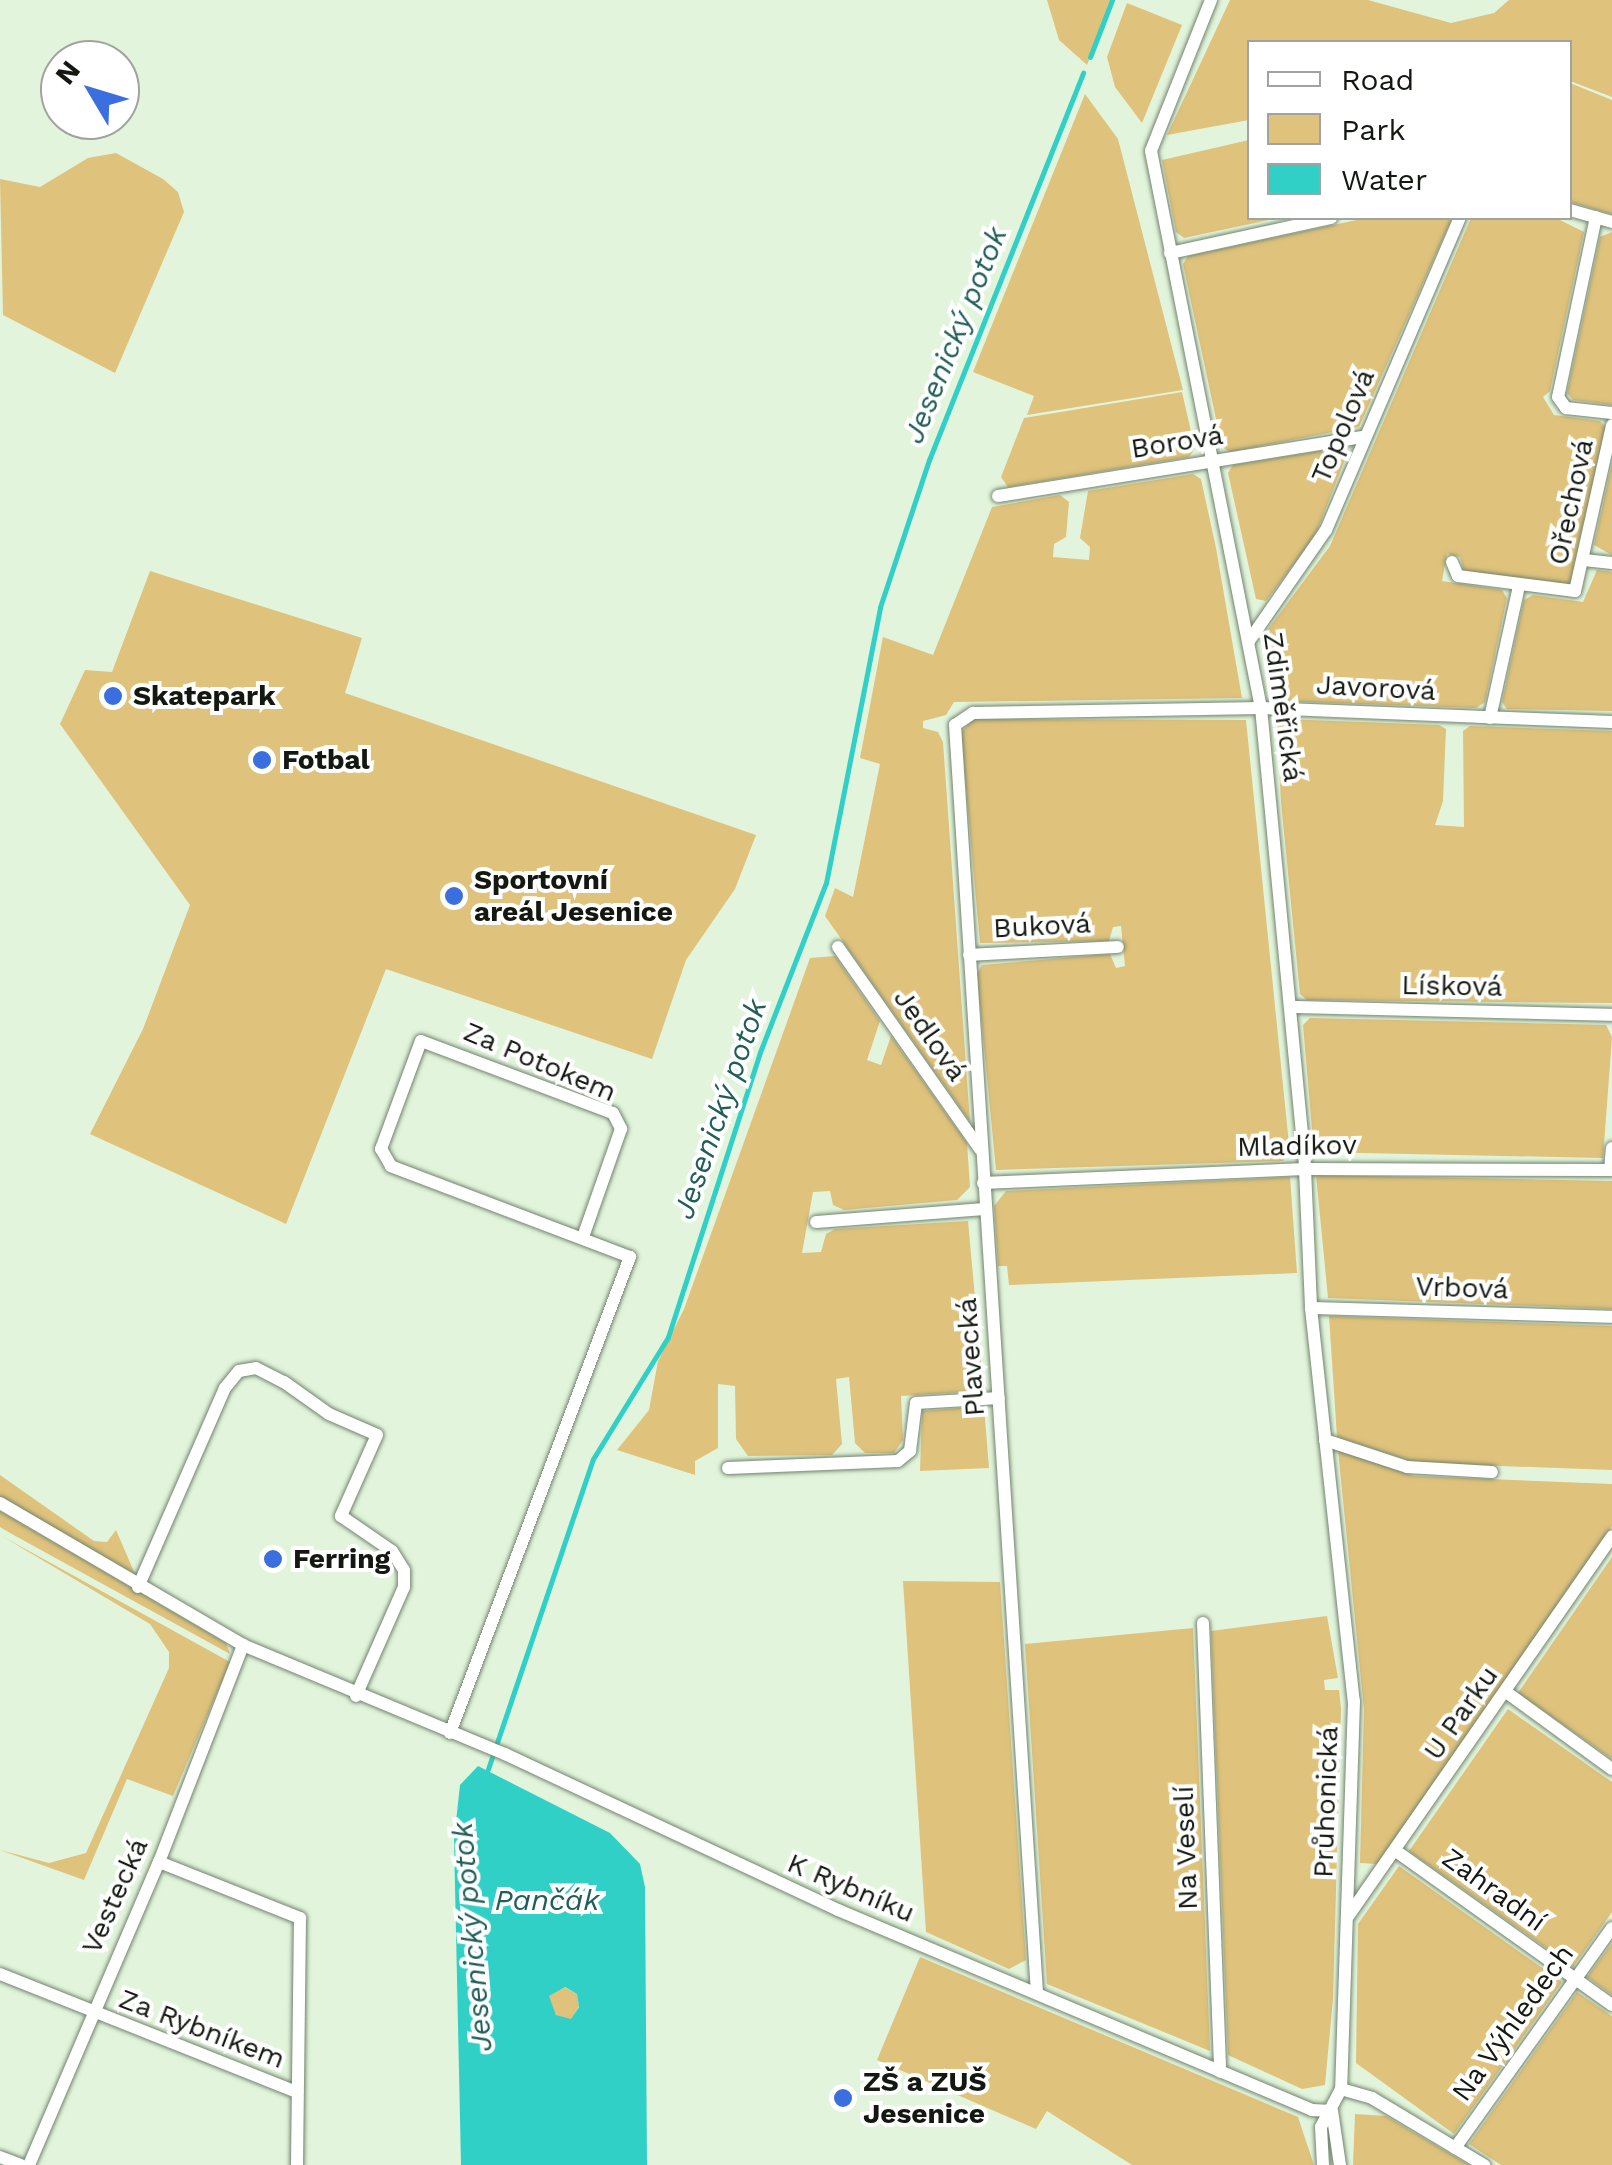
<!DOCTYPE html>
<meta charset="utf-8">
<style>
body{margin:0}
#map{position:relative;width:1612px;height:2165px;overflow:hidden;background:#e2f5dc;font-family:"Work Sans",sans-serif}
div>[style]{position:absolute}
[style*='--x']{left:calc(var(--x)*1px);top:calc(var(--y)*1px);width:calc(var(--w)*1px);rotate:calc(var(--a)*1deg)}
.green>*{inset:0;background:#dfc27c}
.water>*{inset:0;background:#31d0c6}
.stream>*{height:5px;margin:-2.5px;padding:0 2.5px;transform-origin:2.5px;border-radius:2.5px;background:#31d0c6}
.roads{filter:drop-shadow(0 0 2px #72836d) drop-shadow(0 0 2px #72836d)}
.street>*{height:12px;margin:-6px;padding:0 6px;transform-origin:6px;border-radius:6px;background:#fff}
.dots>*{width:28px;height:28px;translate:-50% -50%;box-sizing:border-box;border:5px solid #fff;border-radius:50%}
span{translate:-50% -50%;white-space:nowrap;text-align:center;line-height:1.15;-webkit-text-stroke:8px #fff;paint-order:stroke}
.street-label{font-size:28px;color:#131911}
.poi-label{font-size:28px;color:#131911;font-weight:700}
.left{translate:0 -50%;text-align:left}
.water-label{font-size:30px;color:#215e59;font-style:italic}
.legend{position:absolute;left:1247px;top:40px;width:325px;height:180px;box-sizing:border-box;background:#fff;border:2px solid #a1a3a0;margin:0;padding:12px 18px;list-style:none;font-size:30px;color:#131911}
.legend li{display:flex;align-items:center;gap:20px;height:50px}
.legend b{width:50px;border:2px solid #a1a3a0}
.north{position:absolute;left:40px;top:40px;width:100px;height:100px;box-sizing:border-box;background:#fff;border:2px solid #a1a3a0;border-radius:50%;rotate:308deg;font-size:28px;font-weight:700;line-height:40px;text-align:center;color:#131911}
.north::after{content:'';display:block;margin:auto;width:35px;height:45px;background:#3b6ede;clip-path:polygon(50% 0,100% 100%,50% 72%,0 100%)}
</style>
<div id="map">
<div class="green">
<i style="clip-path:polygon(1047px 0,1113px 0,1087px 65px,1059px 40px)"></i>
<i style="clip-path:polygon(1230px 0,1368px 0,1451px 23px,1494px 13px,1509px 0,1612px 0,1612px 97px,1570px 81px,1570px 42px,1250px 42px,1249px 120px,1167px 135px)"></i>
<i style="clip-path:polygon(1127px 3px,1182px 25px,1142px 123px,1115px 87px,1107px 57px)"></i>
<i style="clip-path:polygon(1570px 83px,1612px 100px,1612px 214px,1570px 202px)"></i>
<i style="clip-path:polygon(1085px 94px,1118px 139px,1183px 390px,1027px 415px,1034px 396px,973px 372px)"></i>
<i style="clip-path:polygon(1249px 140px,1250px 218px,1278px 218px,1184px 238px,1176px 232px,1162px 160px)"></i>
<i style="clip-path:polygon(116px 153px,163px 179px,178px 192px,184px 212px,115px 373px,3px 315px,0 179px,40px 187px,88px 158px)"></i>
<i style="clip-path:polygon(1366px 218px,1452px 218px,1359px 427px,1230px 452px,1222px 447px,1183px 264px,1188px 256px)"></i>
<i style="clip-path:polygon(1471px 218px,1556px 218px,1584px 232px,1550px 391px,1543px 397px,1554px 415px,1600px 421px,1606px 428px,1573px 581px,1565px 586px,1464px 571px,1460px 557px,1447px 554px,1442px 581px,1502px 590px,1507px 598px,1485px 702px,1476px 708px,1278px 701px,1263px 636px,1330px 546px)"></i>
<i style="clip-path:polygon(1612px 232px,1612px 405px,1573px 400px,1567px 393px,1600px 237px)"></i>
<i style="clip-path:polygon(1182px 392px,1195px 449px,1189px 457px,1008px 487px,1001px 477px,1024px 418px)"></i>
<i style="clip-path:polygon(1339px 448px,1346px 457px,1315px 536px,1266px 601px,1256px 599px,1228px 473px,1233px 465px)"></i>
<i style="clip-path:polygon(1612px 463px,1612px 555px,1594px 545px)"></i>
<i style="clip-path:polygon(1193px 474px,1201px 479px,1216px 548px,1242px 698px,954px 702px,946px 715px,923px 721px,923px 728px,938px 732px,943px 742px,970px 1122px,825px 916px,835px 888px,853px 897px,880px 764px,860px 758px,883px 637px,933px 655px,992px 507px,1060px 495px,1069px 502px,1066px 537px,1054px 544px,1053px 557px,1089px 560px,1090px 547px,1080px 538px,1088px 491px)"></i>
<i style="clip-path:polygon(1597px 570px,1612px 572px,1612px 711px,1507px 709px,1502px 702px,1524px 600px,1533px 595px,1583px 602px)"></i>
<i style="clip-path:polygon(150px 571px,362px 638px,345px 693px,756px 835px,735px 889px,686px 960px,652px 1059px,386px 969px,286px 1224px,90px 1134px,143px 1029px,190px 905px,60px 724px,85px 670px,112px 672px)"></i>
<i style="clip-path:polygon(973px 719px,1246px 720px,1290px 1154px,1283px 1161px,996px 1170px,977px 974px,982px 965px,1110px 954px,1116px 968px,1125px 966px,1121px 926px,1113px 927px,1109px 941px,980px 943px,961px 733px)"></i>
<i style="clip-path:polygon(1283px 719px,1439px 725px,1446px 729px,1443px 801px,1435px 825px,1464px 827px,1463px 731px,1470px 726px,1612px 731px,1612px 1003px,1307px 1000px,1300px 994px,1281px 802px,1277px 726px)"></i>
<i style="clip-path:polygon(835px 956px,880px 1021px,867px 1060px,881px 1065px,891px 1036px,967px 1143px,970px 1187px,957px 1200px,844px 1210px,833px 1205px,830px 1191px,813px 1192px,802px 1253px,821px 1252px,826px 1234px,835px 1229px,968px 1221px,983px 1385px,978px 1391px,901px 1396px,903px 1440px,894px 1453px,865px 1453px,855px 1443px,849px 1377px,836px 1379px,842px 1444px,832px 1455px,748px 1456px,736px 1439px,735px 1386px,718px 1384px,718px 1448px,695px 1461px,695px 1475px,617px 1450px,649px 1410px,658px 1361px,684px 1309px,810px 958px)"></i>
<i style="clip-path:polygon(1310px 1018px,1606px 1025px,1612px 1037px,1603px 1158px,1314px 1152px,1303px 1025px)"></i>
<i style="clip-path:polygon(1316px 1175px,1612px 1181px,1612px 1309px,1328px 1298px)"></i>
<i style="clip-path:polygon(1290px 1177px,1297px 1273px,1009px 1285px,1007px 1266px,998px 1266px,994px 1206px,1006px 1191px)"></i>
<i style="clip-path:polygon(1329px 1316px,1612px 1326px,1612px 1470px,1417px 1463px,1337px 1437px)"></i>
<i style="clip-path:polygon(984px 1406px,989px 1468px,920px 1471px,922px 1411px)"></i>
<i style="clip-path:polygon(1338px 1450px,1414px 1476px,1612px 1484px,1612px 1526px,1377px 1864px,1360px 1863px,1364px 1709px)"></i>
<i style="clip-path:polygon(0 1475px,94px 1541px,107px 1542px,116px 1530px,135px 1574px,0 1498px)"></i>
<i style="clip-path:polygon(0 1511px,226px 1643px,230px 1654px,10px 1533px,0 1527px)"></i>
<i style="clip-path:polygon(0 1535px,230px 1662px,173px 1796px,127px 1779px,84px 1880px,0 1850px,49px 1863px,86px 1853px,169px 1668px,169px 1652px,150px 1624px)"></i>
<i style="clip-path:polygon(1612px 1557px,1612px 1759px,1518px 1693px)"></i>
<i style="clip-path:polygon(903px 1581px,1000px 1582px,1026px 1960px,1009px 1969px,926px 1932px)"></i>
<i style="clip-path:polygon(1327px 1616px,1338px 1678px,1324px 1680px,1325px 1690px,1339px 1690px,1341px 1709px,1333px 1999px,1325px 2085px,1302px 2089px,1228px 2055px,1211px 1631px)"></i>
<i style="clip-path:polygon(1193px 1628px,1198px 1751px,1210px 2051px,1047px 1984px,1025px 1644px)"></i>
<i style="clip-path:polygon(1508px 1709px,1612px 1782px,1612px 1912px,1573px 1967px,1409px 1851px)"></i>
<i style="clip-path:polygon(1399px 1866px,1562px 1982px,1454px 2134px,1356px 2063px,1358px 1924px)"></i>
<i style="clip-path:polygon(1612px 1943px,1612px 1995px,1587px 1977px)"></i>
<i style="clip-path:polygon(920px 1957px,1298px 2117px,1314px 2165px,1132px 2165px,1047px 2111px,1036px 2129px,877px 2060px)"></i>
<i style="clip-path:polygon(564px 1987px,577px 1994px,579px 2006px,571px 2020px,556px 2015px,548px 1996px)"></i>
<i style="clip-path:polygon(1577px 1992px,1612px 2016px,1612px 2165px,1501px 2165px,1469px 2144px)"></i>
<i style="clip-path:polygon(1355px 2114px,1386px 2116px,1469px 2165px,1353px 2165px)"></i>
</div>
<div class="water">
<i style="clip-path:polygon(evenodd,478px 1766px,610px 1833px,640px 1864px,645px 1887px,647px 2165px,461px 2165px,454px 1840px,460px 1785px,478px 1766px,565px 1987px,577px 1994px,579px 2007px,571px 2019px,556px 2015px,549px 1996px,565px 1987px)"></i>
</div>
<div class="stream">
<i style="--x:1090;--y:57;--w:61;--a:-68.9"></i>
<i style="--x:488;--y:1769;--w:327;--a:-71.3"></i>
<i style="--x:593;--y:1459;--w:143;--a:-58.4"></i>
<i style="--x:668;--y:1337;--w:299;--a:-72.1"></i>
<i style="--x:760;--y:1052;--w:181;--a:-68.7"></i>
<i style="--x:826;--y:883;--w:281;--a:-78.9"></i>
<i style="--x:880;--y:607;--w:155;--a:-71.6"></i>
<i style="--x:929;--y:460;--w:417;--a:-68.3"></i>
</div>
<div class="roads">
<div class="street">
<i style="--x:1211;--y:0;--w:162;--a:111.7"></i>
<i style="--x:1151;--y:151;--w:568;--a:78.83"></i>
<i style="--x:1261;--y:708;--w:463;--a:84.5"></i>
<i style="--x:1305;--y:1169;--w:139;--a:87.5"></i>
<i style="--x:1311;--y:1308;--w:395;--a:83.8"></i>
<i style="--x:1354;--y:1701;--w:388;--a:91.9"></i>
<i style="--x:1341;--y:2089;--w:43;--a:117.8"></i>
<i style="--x:1321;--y:2127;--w:38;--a:87"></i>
<i style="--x:1570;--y:210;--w:44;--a:15.9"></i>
<i style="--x:1596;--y:217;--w:184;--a:101.9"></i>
<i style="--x:1558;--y:397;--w:14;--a:54"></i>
<i style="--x:1566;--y:408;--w:46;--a:6.2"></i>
<i style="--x:1170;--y:253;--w:165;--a:-12.3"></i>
<i style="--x:998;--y:496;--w:371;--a:-9.2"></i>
<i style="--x:1584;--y:560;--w:28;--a:6"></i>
<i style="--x:1452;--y:562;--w:15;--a:67"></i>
<i style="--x:1458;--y:576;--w:118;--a:7.3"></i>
<i style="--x:1575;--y:591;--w:170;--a:-77.4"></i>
<i style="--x:1249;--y:641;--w:135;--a:-55.3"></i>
<i style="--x:1326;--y:530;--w:340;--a:-66.8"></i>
<i style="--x:1490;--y:718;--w:135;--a:-77.6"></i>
<i style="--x:838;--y:947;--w:247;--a:54.9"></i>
<i style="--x:969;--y:955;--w:149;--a:-3.1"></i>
<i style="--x:1292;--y:1007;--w:320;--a:1.4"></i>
<i style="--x:1610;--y:1170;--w:22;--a:-85"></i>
<i style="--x:983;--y:1183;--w:322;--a:-2.5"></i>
<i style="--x:1305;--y:1169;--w:307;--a:0.2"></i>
<i style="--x:816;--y:1222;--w:169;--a:-4.4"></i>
<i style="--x:1311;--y:1308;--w:301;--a:1.7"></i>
<i style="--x:1325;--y:1440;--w:86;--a:18.2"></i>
<i style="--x:1407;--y:1467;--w:85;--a:3.4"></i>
<i style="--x:728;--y:1468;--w:170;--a:-2.4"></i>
<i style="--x:898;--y:1461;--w:16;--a:-40"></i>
<i style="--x:910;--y:1451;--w:48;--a:-82.9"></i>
<i style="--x:916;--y:1403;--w:83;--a:-3.4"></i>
<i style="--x:0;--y:1503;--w:281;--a:30.3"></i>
<i style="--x:243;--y:1645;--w:284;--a:22.6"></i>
<i style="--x:505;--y:1754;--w:368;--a:25.1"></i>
<i style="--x:838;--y:1910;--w:514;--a:22.88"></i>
<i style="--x:1312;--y:2110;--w:20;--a:3"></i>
<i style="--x:138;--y:1587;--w:217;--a:-66.4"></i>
<i style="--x:225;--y:1388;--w:22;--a:-51"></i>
<i style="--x:239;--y:1371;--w:17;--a:-10"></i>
<i style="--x:256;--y:1368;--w:31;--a:27"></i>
<i style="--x:284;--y:1382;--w:55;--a:35.4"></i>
<i style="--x:329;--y:1414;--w:52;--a:23.6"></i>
<i style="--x:377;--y:1435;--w:89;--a:114"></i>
<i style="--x:341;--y:1516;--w:62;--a:34.5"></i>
<i style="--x:392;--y:1551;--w:22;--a:58"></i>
<i style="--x:404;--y:1570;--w:17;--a:90"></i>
<i style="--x:404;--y:1587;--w:119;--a:113.8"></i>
<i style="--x:1203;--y:1623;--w:449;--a:87.8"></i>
<i style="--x:1506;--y:1692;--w:131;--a:36"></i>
<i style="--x:450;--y:1733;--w:509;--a:-69.29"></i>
<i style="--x:630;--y:1257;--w:256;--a:-159.2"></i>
<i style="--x:391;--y:1166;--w:20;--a:-120"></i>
<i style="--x:381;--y:1149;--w:115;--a:-69.7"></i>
<i style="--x:421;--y:1041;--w:205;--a:20.6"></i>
<i style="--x:613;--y:1113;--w:18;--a:63"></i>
<i style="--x:621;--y:1129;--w:114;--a:109.4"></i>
<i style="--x:1396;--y:1851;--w:265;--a:35.5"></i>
<i style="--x:159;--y:1862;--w:152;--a:21.7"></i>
<i style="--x:300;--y:1918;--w:247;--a:90.7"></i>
<i style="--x:1349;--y:1915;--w:461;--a:-55.2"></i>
<i style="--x:0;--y:1974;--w:320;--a:21.7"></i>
<i style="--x:1037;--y:1993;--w:1271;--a:-93.7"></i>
<i style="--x:955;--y:725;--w:22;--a:-34"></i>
<i style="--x:973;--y:713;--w:288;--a:-1"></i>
<i style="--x:1261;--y:708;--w:351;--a:2.3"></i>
<i style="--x:1341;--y:2089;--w:32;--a:16"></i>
<i style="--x:1372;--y:2098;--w:131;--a:30.9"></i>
<i style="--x:1332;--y:2111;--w:55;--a:81.6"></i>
<i style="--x:1455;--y:2148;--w:270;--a:-54.5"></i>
<i style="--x:0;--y:2157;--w:22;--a:21"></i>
<i style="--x:29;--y:2165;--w:330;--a:-66.8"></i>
<i style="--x:159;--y:1862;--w:233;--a:-68.8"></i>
</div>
</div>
<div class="dots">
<i style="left:113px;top:696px;background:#3b6ede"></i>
<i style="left:262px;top:760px;background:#3b6ede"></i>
<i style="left:454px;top:896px;background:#3b6ede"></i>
<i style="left:273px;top:1559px;background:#3b6ede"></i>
<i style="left:843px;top:2098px;background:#3b6ede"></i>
</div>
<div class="street-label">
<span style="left:1343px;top:426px;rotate:-67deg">Topolová</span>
<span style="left:1177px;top:442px;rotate:-9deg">Borová</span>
<span style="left:1571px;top:502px;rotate:-78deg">Ořechová</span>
<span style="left:1376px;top:688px;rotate:3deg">Javorová</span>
<span style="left:1283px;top:707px;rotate:82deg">Zdiměřická</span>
<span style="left:1042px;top:926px;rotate:-3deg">Buková</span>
<span style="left:1452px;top:986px;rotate:1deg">Lísková</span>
<span style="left:930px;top:1035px;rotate:55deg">Jedlová</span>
<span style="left:540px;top:1062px;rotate:23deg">Za Potokem</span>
<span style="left:1297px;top:1146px;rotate:-1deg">Mladíkov</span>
<span style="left:1462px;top:1288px;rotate:2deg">Vrbová</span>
<span style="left:971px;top:1357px;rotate:-94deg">Plavecká</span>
<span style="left:1461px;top:1713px;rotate:-55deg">U Parku</span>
<span style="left:1326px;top:1802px;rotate:-88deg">Průhonická</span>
<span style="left:1186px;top:1848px;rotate:-92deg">Na Veselí</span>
<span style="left:851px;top:1888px;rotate:23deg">K Rybníku</span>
<span style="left:1494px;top:1890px;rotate:36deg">Zahradní</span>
<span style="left:115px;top:1896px;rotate:-66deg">Vestecká</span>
<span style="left:1513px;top:2023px;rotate:-54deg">Na Výhledech</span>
<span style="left:202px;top:2029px;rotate:21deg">Za Rybníkem</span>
</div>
<div class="poi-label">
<span class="left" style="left:133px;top:696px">Skatepark</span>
<span class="left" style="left:282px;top:760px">Fotbal</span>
<span class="left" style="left:474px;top:896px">Sportovní<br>areál Jesenice</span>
<span class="left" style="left:293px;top:1559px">Ferring</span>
<span class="left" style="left:863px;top:2098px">ZŠ a ZUŠ<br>Jesenice</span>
</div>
<div class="water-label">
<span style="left:955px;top:335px;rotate:-68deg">Jesenický potok</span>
<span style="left:720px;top:1109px;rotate:-71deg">Jesenický potok</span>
<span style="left:547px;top:1900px">Pančák</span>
<span style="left:472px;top:1937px;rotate:-95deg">Jesenický potok</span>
</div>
<ul class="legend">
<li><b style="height:12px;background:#fff"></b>Road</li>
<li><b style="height:28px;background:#dfc27c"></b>Park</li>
<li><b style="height:28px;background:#31d0c6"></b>Water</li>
</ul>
<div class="north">N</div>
</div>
